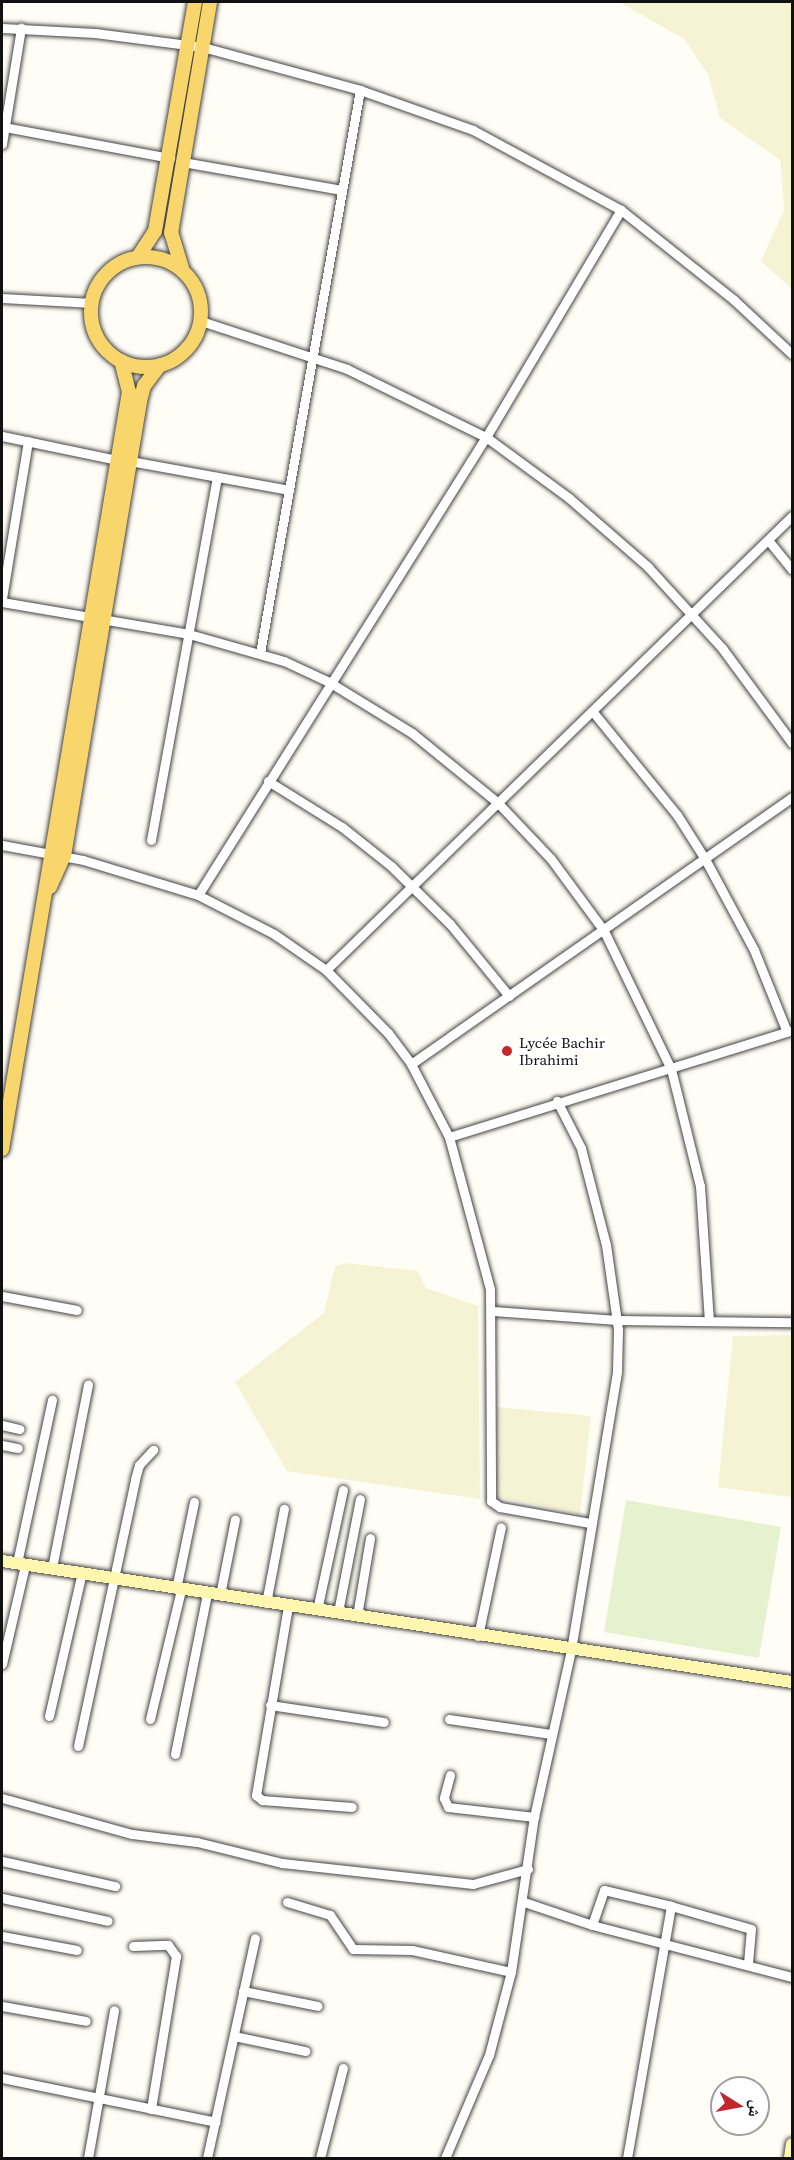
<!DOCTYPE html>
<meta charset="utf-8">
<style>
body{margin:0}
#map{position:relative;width:794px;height:2160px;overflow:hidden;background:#fffdf5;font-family:"Source Serif 4","Noto Naskh Arabic",serif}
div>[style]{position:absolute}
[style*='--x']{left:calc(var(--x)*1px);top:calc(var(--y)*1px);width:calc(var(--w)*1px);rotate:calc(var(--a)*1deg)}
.farmland>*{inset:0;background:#f6f3d4}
.pitch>*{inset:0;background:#e6f2cf}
.roads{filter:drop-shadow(0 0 2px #444) drop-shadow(0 0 2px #444)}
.street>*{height:9px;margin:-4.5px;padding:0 4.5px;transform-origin:4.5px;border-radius:4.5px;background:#fff}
.secondary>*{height:12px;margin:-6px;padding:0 6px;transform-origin:6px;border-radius:6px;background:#fff6b0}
.primary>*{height:14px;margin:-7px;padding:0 7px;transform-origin:7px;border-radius:7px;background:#f9d66b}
.primary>.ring{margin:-7px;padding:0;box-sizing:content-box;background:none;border:14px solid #f9d66b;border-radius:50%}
.dots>*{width:16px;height:16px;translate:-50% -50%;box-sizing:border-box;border:3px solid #fff;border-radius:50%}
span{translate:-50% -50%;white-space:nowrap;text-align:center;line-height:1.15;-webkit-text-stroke:6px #fff;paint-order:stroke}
.poi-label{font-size:15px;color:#111}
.left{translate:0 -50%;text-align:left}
.frame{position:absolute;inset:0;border:3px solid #111;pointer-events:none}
.north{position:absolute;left:710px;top:2076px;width:60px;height:60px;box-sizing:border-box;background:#fff;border:2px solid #a0a0a0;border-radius:50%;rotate:101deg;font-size:16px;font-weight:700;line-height:24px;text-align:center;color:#111}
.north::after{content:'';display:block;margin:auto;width:21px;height:27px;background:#c4262e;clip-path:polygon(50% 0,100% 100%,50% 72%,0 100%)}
</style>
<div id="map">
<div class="farmland">
<i style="clip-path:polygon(619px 2px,792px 2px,792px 289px,761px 261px,784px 210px,780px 160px,720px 118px,708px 74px,684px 39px)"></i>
<i style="clip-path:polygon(346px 1263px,418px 1271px,426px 1288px,478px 1306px,480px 1499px,287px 1471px,235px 1382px,324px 1313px,335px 1266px)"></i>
<i style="clip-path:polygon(792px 1335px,792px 1497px,718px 1487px,733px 1336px)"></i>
<i style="clip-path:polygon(497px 1407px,591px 1416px,580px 1514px,497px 1497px)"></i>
</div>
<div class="pitch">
<i style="clip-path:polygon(626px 1500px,781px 1527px,759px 1658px,604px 1632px)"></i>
</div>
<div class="roads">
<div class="street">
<i style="--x:2;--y:28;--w:93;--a:3.1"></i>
<i style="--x:95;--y:33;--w:109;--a:7.4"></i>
<i style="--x:203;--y:47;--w:163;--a:15.3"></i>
<i style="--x:360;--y:90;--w:120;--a:19.5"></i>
<i style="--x:473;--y:130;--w:168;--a:28.4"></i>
<i style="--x:621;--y:210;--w:144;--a:38.5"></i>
<i style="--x:734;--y:300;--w:79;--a:43"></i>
<i style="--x:4;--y:127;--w:169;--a:10.6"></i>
<i style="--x:2;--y:144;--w:118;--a:-80.7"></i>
<i style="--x:183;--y:162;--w:161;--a:10"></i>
<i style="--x:2;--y:298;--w:90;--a:3.2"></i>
<i style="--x:201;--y:321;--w:154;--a:18.2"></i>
<i style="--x:347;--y:369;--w:155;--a:26.1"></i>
<i style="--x:486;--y:437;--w:103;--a:36.3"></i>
<i style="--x:569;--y:498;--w:105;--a:41.1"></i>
<i style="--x:648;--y:567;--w:110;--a:47.6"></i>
<i style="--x:722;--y:648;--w:118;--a:53.6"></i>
<i style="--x:2;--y:436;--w:117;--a:11.8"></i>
<i style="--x:130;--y:461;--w:162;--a:10.3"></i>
<i style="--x:768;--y:540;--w:38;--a:51"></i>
<i style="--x:2;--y:598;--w:159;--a:-80.6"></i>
<i style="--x:2;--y:602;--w:190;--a:9.7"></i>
<i style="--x:189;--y:634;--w:99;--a:15.9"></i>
<i style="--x:284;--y:661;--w:50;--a:25"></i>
<i style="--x:329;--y:682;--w:97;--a:31.6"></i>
<i style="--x:412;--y:733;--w:111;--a:39.1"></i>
<i style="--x:498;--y:803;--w:77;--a:46.6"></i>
<i style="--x:551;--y:859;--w:89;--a:53.6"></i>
<i style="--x:604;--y:931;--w:153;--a:64.1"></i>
<i style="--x:671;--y:1069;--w:121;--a:76.1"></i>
<i style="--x:700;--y:1186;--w:135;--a:86.2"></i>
<i style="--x:260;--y:653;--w:572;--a:-79.93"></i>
<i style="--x:593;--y:712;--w:133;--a:50.8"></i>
<i style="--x:677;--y:815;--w:52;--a:57.5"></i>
<i style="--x:705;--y:859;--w:103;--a:61.7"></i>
<i style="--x:754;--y:950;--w:88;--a:68.1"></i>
<i style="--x:268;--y:781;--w:87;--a:31.9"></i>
<i style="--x:342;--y:827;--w:63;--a:38.5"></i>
<i style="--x:391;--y:866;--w:83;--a:44.5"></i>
<i style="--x:450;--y:924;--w:93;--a:50.7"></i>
<i style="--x:151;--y:840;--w:369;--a:-79.7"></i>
<i style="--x:2;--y:845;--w:82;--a:10.5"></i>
<i style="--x:83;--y:860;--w:120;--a:16.9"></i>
<i style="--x:198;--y:895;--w:85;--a:27.2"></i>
<i style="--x:274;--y:934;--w:63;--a:34.7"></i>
<i style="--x:326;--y:970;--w:88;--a:45.5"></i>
<i style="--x:388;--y:1033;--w:39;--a:53"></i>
<i style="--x:411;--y:1064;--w:82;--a:62.5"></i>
<i style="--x:449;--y:1137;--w:157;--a:74.9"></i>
<i style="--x:490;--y:1289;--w:212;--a:89.7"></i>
<i style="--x:491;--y:1501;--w:11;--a:34"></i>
<i style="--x:500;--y:1507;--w:91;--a:10.1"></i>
<i style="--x:198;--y:895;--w:541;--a:-57.84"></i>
<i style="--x:486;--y:437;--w:264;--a:-59.3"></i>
<i style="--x:326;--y:970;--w:651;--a:-44.25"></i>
<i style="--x:411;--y:1064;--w:465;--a:-35"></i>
<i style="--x:449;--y:1137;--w:357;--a:-17.3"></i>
<i style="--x:2;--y:1296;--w:76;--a:10.6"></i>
<i style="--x:493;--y:1311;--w:124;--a:4.2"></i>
<i style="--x:617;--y:1320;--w:175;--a:0.7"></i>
<i style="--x:2;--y:1425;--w:18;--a:13"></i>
<i style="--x:2;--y:1445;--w:16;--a:11"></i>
<i style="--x:17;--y:1563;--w:167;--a:-77.9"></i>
<i style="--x:52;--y:1568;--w:187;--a:-78.9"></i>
<i style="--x:176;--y:1589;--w:89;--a:-78.3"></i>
<i style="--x:220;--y:1595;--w:77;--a:-78.8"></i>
<i style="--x:266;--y:1603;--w:96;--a:-79.2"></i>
<i style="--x:288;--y:1606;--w:192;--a:99.6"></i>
<i style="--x:256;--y:1795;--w:8;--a:40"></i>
<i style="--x:262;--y:1800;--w:90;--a:4.4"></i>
<i style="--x:317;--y:1610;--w:123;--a:-77.8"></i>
<i style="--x:338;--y:1612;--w:115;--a:-79"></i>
<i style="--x:357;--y:1616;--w:79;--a:-80.5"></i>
<i style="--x:478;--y:1636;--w:111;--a:-78.1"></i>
<i style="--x:2;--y:1664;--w:102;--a:-76.9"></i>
<i style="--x:270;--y:1705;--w:115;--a:8.5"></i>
<i style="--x:49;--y:1716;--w:148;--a:-77.1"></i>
<i style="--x:150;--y:1719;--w:133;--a:-76.5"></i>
<i style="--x:449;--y:1719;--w:103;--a:8.4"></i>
<i style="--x:78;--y:1746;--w:273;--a:-77.9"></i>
<i style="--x:135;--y:1479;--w:15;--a:-74"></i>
<i style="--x:139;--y:1465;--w:21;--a:-47"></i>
<i style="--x:175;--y:1754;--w:163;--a:-78.7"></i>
<i style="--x:450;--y:1775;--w:24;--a:105"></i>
<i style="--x:444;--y:1798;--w:10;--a:66"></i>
<i style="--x:448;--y:1807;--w:87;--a:6.6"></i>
<i style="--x:2;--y:1798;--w:135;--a:15.5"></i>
<i style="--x:132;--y:1834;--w:65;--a:7"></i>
<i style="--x:197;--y:1842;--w:88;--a:13.9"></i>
<i style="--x:282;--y:1863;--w:192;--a:6.3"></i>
<i style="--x:473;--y:1884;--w:57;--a:-15.3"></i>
<i style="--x:2;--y:1861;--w:116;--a:12.5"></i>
<i style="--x:2;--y:1898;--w:108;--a:12.2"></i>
<i style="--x:287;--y:1902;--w:45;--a:16.8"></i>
<i style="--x:330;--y:1915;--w:41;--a:55.9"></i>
<i style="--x:353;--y:1949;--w:59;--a:1"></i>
<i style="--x:412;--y:1950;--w:101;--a:12.5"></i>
<i style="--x:524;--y:1902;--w:72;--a:18.7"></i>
<i style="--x:592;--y:1925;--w:207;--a:14.6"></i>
<i style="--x:592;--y:1925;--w:37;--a:-71"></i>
<i style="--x:604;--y:1890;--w:69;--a:13.4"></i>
<i style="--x:671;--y:1906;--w:83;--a:16"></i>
<i style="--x:751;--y:1929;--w:35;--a:95"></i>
<i style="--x:2;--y:1936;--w:76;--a:10.6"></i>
<i style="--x:133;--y:1946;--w:35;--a:-2"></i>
<i style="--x:168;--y:1945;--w:14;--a:54"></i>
<i style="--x:176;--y:1956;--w:155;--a:99.3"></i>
<i style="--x:243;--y:1991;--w:76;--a:11.3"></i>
<i style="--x:2;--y:2006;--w:85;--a:10.1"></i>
<i style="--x:234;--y:2036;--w:73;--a:11.9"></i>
<i style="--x:2;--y:2078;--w:218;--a:11.6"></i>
<i style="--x:88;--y:2158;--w:150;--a:-80"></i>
<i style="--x:207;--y:2158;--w:225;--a:-77.7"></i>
<i style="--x:320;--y:2158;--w:93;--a:-75.7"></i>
<i style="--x:445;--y:2158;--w:112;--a:-66.9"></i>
<i style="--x:489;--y:2055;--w:86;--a:-75.2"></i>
<i style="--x:511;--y:1972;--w:157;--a:-81.6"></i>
<i style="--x:534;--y:1817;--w:171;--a:-77.5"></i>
<i style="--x:571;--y:1650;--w:283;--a:-80.6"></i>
<i style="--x:617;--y:1371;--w:42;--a:-88.6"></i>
<i style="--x:618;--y:1329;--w:85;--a:-98.1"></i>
<i style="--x:606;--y:1245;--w:100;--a:-104.5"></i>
<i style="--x:581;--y:1148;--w:53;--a:-117.1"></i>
<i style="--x:627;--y:2158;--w:256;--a:-80.1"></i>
</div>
<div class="secondary">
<i style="--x:2;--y:1561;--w:799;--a:8.71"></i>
<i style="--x:790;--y:2158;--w:14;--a:-82"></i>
</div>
<div class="primary">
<i class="ring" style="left:91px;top:257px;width:96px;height:96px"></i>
<i style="--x:138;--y:257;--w:31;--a:-57"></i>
<i style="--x:155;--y:231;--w:232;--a:-80.1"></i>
<i style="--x:182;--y:268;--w:37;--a:-107"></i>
<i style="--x:171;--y:233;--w:234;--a:-80.4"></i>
<i style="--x:50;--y:887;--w:34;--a:-66"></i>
<i style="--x:64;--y:856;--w:461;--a:-80.5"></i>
<i style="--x:140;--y:401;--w:16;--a:-75"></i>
<i style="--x:144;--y:386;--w:26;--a:-53"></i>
<i style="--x:2;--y:1149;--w:768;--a:-80.48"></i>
<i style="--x:129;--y:392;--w:32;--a:-104"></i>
</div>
</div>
<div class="dots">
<i style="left:507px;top:1051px;background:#c4262e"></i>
</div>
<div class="poi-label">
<span class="left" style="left:519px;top:1051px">Lycée Bachir<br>Ibrahimi</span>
</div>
<div class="frame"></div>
<div class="north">ش</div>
</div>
